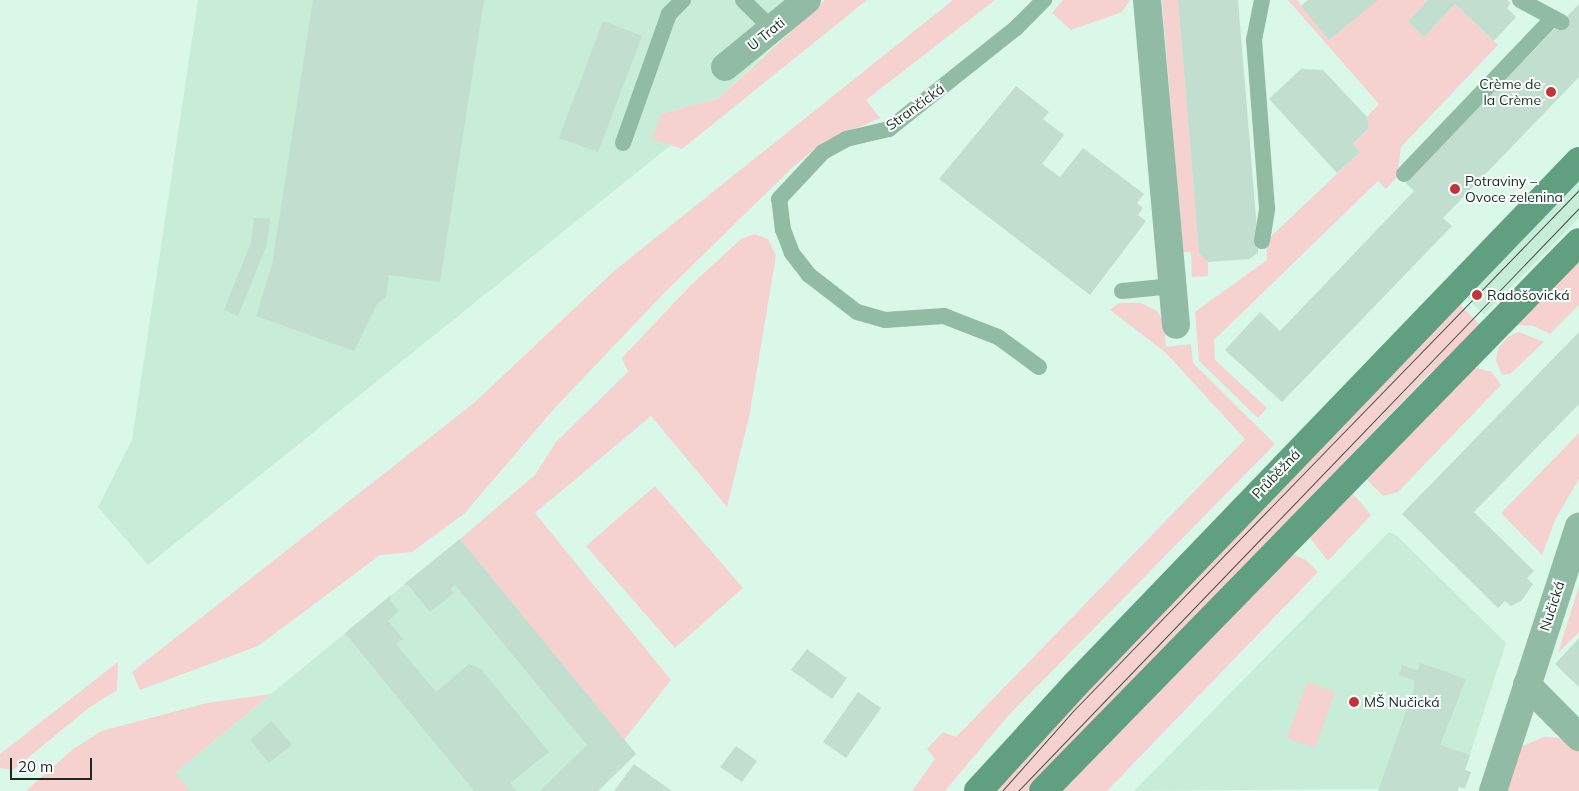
<!DOCTYPE html>
<meta charset="utf-8">
<style>
body{margin:0}
#map{position:relative;width:1579px;height:791px;overflow:hidden;background:#daf8e8;font-family:Mulish,sans-serif}
div>[style]{position:absolute}
[style*='--x']{left:calc(var(--x)*1px);top:calc(var(--y)*1px);width:calc(var(--w)*1px);rotate:calc(var(--a)*1deg)}
.built>*{inset:0;background:#c7ecd8}
.green>*{inset:0;background:#f5d2d0}
.building>*{inset:0;background:#c1decf}
.lane>*{height:16px;margin:-8px;padding:0 8px;transform-origin:8px;border-radius:8px;background:#91bba5}
.street>*{height:28px;margin:-14px;padding:0 14px;transform-origin:14px;border-radius:14px;background:#91bba5}
.secondary>*{height:28px;margin:-14px;padding:0 14px;transform-origin:14px;border-radius:14px;background:#60a081}
.tram>*{height:1px;margin:-0.5px;padding:0 0.5px;transform-origin:0.5px;border-radius:0.5px;background:#404f48}
.dots>*{width:14px;height:14px;translate:-50% -50%;box-sizing:border-box;border:2px solid #f9fffb;border-radius:50%}
span{translate:-50% -50%;white-space:nowrap;text-align:center;line-height:1.15;-webkit-text-stroke:4px #f9fffb;paint-order:stroke}
.street-label{font-size:14px;color:#1e2924}
.poi-label{font-size:14px;color:#1e2924}
.right{translate:-100% -50%;text-align:right}
.left{translate:0 -50%;text-align:left}
.scale{position:absolute;left:10px;top:758px;width:82px;height:22px;box-sizing:border-box;border:2px solid #1e2924;border-top:0;padding-left:6px;font-size:15px;line-height:18px;white-space:nowrap;color:#1e2924;-webkit-text-stroke:4px #f9fffb;paint-order:stroke}
</style>
<div id="map">
<div class="built">
<i style="clip-path:polygon(198px 0,807px 0,796px 24px,719px 98px,661px 114px,653px 139px,671px 145px,148px 565px,98px 507px,132px 440px)"></i>
<i style="clip-path:polygon(1579px 181px,1579px 218px,1484px 315px,1466px 297px)"></i>
<i style="clip-path:polygon(1389px 532px,1397px 536px,1506px 643px,1465px 770px,1471px 772px,1465px 788px,1134px 791px)"></i>
<i style="clip-path:polygon(460px 539px,636px 754px,598px 791px,153px 791px)"></i>
</div>
<div class="green">
<i style="clip-path:polygon(825px 0,867px 0,682px 149px,652px 139px,661px 114px,719px 98px)"></i>
<i style="clip-path:polygon(953px 0,995px 0,866px 100px,880px 118px,822px 143px,793px 167px,665px 292px,552px 411px,465px 513px,412px 552px,380px 555px,258px 646px,140px 690px,132px 672px,475px 402px,614px 271px)"></i>
<i style="clip-path:polygon(1063px 0,1130px 0,1122px 12px,1071px 30px,1052px 13px)"></i>
<i style="clip-path:polygon(1162px 0,1178px 0,1199px 251px,1208px 262px,1208px 276px,1192px 277px,1191px 252px,1183px 252px)"></i>
<i style="clip-path:polygon(1288px 0,1297px 0,1329px 40px,1377px 0,1428px 0,1408px 21px,1424px 37px,1455px 4px,1498px 45px,1401px 147px,1397px 177px,1386px 189px,1378px 181px,1214px 340px,1215px 360px,1267px 408px,1258px 418px,1199px 361px,1195px 312px,1267px 260px,1266px 241px,1360px 152px,1353px 144px,1369px 128px,1367px 117px,1379px 104px)"></i>
<i style="clip-path:polygon(755px 234px,768px 239px,776px 255px,749px 417px,727px 507px,651px 416px,535px 513px,671px 680px,624px 740px,460px 539px,535px 475px,556px 442px,628px 372px,622px 358px,691px 285px,741px 239px)"></i>
<i style="clip-path:polygon(1579px 254px,1579px 305px,1550px 334px,1534px 326px,1515px 325px)"></i>
<i style="clip-path:polygon(1454px 298px,1483px 328px,1428px 375px,1027px 791px,992px 791px)"></i>
<i style="clip-path:polygon(1119px 303px,1141px 303px,1157px 311px,1164px 322px,1166px 347px,1191px 344px,1193px 363px,1275px 444px,1007px 717px,945px 791px,912px 791px,935px 759px,927px 749px,943px 732px,956px 737px,1245px 439px,1166px 353px,1110px 310px)"></i>
<i style="clip-path:polygon(1519px 332px,1544px 342px,1510px 374px,1502px 375px,1496px 360px,1498px 348px,1509px 336px)"></i>
<i style="clip-path:polygon(1469px 366px,1492px 372px,1501px 385px,1398px 492px,1383px 496px,1363px 476px)"></i>
<i style="clip-path:polygon(1579px 433px,1579px 479px,1556px 518px,1542px 555px,1501px 513px)"></i>
<i style="clip-path:polygon(655px 486px,743px 588px,675px 648px,586px 546px)"></i>
<i style="clip-path:polygon(1350px 490px,1371px 515px,1328px 561px,1307px 534px)"></i>
<i style="clip-path:polygon(1288px 552px,1306px 560px,1318px 572px,1107px 791px,1059px 791px)"></i>
<i style="clip-path:polygon(1579px 586px,1579px 632px,1558px 653px)"></i>
<i style="clip-path:polygon(118px 662px,117px 690px,90px 707px,13px 770px,0 768px,0 754px)"></i>
<i style="clip-path:polygon(1307px 682px,1335px 692px,1315px 748px,1287px 738px)"></i>
<i style="clip-path:polygon(271px 694px,175px 773px,190px 791px,26px 791px,72px 750px,101px 731px,207px 703px)"></i>
<i style="clip-path:polygon(1544px 737px,1563px 738px,1579px 748px,1579px 791px,1503px 791px,1513px 759px,1523px 746px)"></i>
</div>
<div class="building">
<i style="clip-path:polygon(313px 0,484px 0,440px 282px,389px 275px,386px 297px,377px 304px,354px 351px,256px 316px,272px 265px)"></i>
<i style="clip-path:polygon(1178px 0,1238px 0,1258px 242px,1258px 253px,1249px 259px,1208px 262px,1199px 253px)"></i>
<i style="clip-path:polygon(1308px 0,1378px 0,1329px 40px,1301px 6px)"></i>
<i style="clip-path:polygon(1428px 0,1507px 0,1511px 3px,1507px 8px,1516px 17px,1494px 41px,1455px 4px,1424px 37px,1408px 21px)"></i>
<i style="clip-path:polygon(1579px 4px,1579px 77px,1443px 218px,1452px 226px,1282px 402px,1225px 350px,1260px 312px,1280px 331px,1414px 191px,1405px 182px)"></i>
<i style="clip-path:polygon(603px 21px,642px 36px,598px 152px,559px 138px)"></i>
<i style="clip-path:polygon(1301px 69px,1323px 70px,1367px 117px,1369px 128px,1353px 144px,1360px 152px,1337px 173px,1269px 99px)"></i>
<i style="clip-path:polygon(1016px 86px,1049px 112px,1043px 119px,1064px 135px,1042px 164px,1060px 177px,1083px 148px,1144px 194px,1137px 203px,1143px 208px,1138px 215px,1146px 221px,1090px 295px,939px 179px)"></i>
<i style="clip-path:polygon(254px 218px,270px 219px,266px 247px,238px 316px,224px 310px,251px 243px)"></i>
<i style="clip-path:polygon(1579px 332px,1579px 404px,1474px 512px,1534px 571px,1527px 578px,1533px 584px,1521px 601px,1511px 606px,1505px 601px,1498px 608px,1402px 514px)"></i>
<i style="clip-path:polygon(460px 539px,636px 754px,598px 791px,540px 791px,587px 745px,455px 585px,450px 589px,454px 593px,430px 612px,408px 585px,403px 585px)"></i>
<i style="clip-path:polygon(391px 595px,390px 600px,399px 611px,388px 621px,403px 639px,396px 644px,436px 692px,469px 664px,481px 669px,549px 752px,510px 783px,517px 791px,474px 791px,345px 633px)"></i>
<i style="clip-path:polygon(1579px 638px,1579px 687px,1555px 664px)"></i>
<i style="clip-path:polygon(807px 649px,847px 678px,832px 699px,791px 670px)"></i>
<i style="clip-path:polygon(1420px 663px,1466px 679px,1440px 745px,1470px 755px,1465px 770px,1471px 772px,1465px 788px,1459px 786px,1458px 791px,1378px 791px,1414px 689px,1414px 680px,1399px 675px,1402px 665px,1418px 671px)"></i>
<i style="clip-path:polygon(858px 692px,881px 708px,846px 758px,823px 742px)"></i>
<i style="clip-path:polygon(272px 721px,292px 745px,269px 763px,250px 740px)"></i>
<i style="clip-path:polygon(736px 746px,757px 761px,742px 782px,720px 767px)"></i>
<i style="clip-path:polygon(634px 764px,672px 791px,614px 791px)"></i>
</div>
<div class="lane">
<i style="--x:743;--y:0;--w:41;--a:45"></i>
<i style="--x:1520;--y:0;--w:47;--a:28.2"></i>
<i style="--x:623;--y:143;--w:137;--a:-70.4"></i>
<i style="--x:669;--y:14;--w:20;--a:-45"></i>
<i style="--x:1404;--y:174;--w:216;--a:-46.3"></i>
<i style="--x:1262;--y:241;--w:33;--a:-81"></i>
<i style="--x:1267;--y:208;--w:169;--a:-94.4"></i>
<i style="--x:1254;--y:40;--w:41;--a:-78.7"></i>
<i style="--x:1122;--y:291;--w:51;--a:-5.6"></i>
<i style="--x:1039;--y:367;--w:51;--a:-143.8"></i>
<i style="--x:998;--y:337;--w:58;--a:-158.7"></i>
<i style="--x:944;--y:316;--w:59;--a:176.1"></i>
<i style="--x:885;--y:320;--w:29;--a:-164"></i>
<i style="--x:857;--y:312;--w:61;--a:-142.4"></i>
<i style="--x:809;--y:275;--w:28;--a:-128"></i>
<i style="--x:792;--y:253;--w:25;--a:-111"></i>
<i style="--x:783;--y:230;--w:31;--a:-97"></i>
<i style="--x:779;--y:199;--w:64;--a:-46.9"></i>
<i style="--x:823;--y:152;--w:26;--a:-29"></i>
<i style="--x:846;--y:139;--w:44;--a:-13.1"></i>
<i style="--x:889;--y:129;--w:162;--a:-38.5"></i>
<i style="--x:1016;--y:28;--w:40;--a:-45"></i>
</div>
<div class="street">
<i style="--x:1147;--y:0;--w:326;--a:84.9"></i>
<i style="--x:725;--y:67;--w:106;--a:-39.3"></i>
<i style="--x:1527;--y:685;--w:74;--a:45"></i>
<i style="--x:1493;--y:791;--w:278;--a:-72"></i>
</div>
<div class="secondary">
<i style="--x:978;--y:791;--w:144;--a:-47.5"></i>
<i style="--x:1075;--y:685;--w:727;--a:-46.11"></i>
<i style="--x:1043;--y:791;--w:767;--a:-45.69"></i>
</div>
<div class="tram">
<i style="--x:1002;--y:791;--w:107;--a:-48.4"></i>
<i style="--x:1073;--y:711;--w:726;--a:-45.84"></i>
<i style="--x:1018;--y:791;--w:809;--a:-46.1"></i>
</div>
<div class="dots">
<i style="left:1551px;top:92px;background:#c3333c"></i>
<i style="left:1455px;top:189px;background:#c3333c"></i>
<i style="left:1477px;top:295px;background:#c3333c"></i>
<i style="left:1354px;top:702px;background:#c3333c"></i>
</div>
<div class="street-label">
<span style="left:766px;top:34px;rotate:-39deg">U Trati</span>
<span style="left:915px;top:107px;rotate:-36deg">Strančická</span>
<span style="left:1276px;top:474px;rotate:-46deg">Průběžná</span>
<span style="left:1552px;top:606px;rotate:-72deg">Nučická</span>
</div>
<div class="poi-label">
<span class="right" style="left:1541px;top:92px">Crème de<br>la Crème</span>
<span class="left" style="left:1465px;top:189px">Potraviny –<br>Ovoce zelenina</span>
<span class="left" style="left:1487px;top:295px">Radošovická</span>
<span class="left" style="left:1364px;top:702px">MŠ Nučická</span>
</div>
<div class="scale">20 m</div>
</div>
